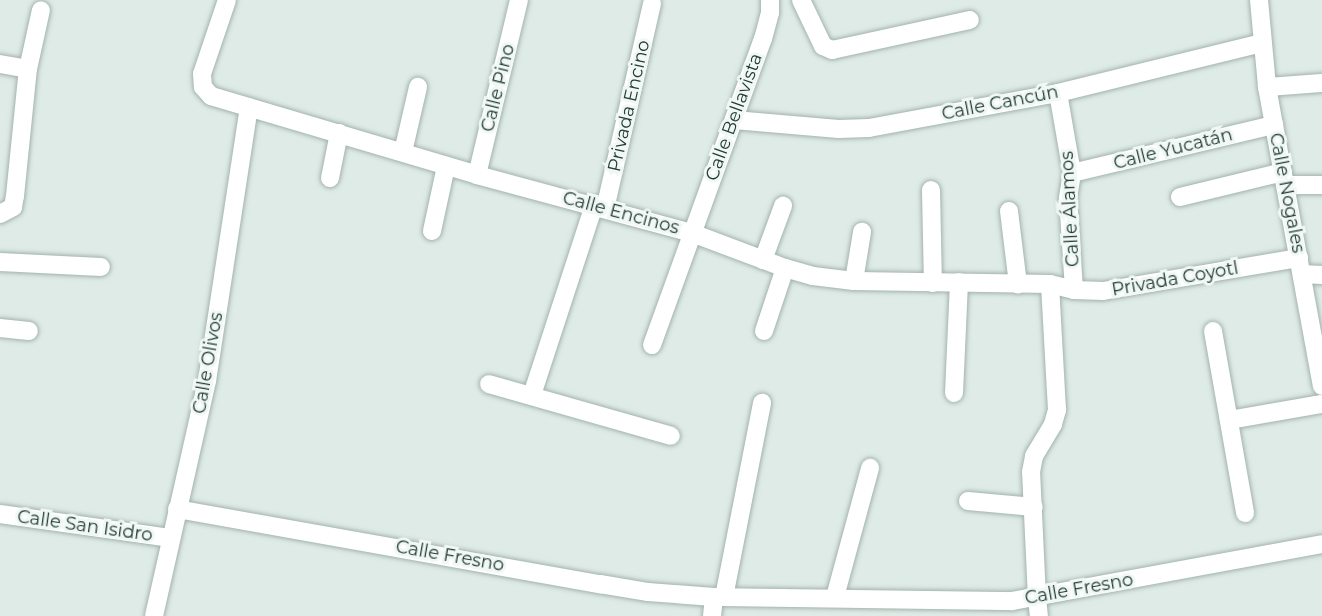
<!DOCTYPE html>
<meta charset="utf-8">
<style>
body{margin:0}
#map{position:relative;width:1322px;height:616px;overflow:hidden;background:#dfebe6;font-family:Montserrat,sans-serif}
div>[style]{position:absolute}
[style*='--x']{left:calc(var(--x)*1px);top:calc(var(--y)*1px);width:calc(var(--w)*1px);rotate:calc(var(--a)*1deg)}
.roads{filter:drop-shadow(0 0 2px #a2b3ad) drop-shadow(0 0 2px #a2b3ad)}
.street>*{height:18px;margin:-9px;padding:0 9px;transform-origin:9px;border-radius:9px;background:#fff}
.secondary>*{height:18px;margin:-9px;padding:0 9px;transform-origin:9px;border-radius:9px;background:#fff}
span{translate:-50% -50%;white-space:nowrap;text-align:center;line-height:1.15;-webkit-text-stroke:6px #f0f7f4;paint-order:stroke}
.street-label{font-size:18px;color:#213b35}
</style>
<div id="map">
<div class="roads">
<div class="street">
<i style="--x:227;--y:0;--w:78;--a:108.7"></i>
<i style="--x:202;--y:74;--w:13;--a:86"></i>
<i style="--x:203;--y:87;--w:12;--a:48"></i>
<i style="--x:211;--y:96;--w:277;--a:16.5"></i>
<i style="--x:477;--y:175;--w:223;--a:15.1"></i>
<i style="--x:692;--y:233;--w:99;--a:20.6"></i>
<i style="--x:785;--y:268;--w:29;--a:16"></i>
<i style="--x:813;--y:276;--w:41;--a:7"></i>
<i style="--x:854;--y:281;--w:196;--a:0.9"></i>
<i style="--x:801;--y:0;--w:51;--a:64.4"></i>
<i style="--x:823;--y:46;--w:10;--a:24"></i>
<i style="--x:832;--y:50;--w:141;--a:-12.3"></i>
<i style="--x:0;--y:64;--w:28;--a:10"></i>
<i style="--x:1267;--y:87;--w:55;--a:-4.2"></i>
<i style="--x:734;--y:120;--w:105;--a:4.9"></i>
<i style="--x:839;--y:129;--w:30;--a:-2"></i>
<i style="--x:869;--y:128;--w:192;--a:-10.5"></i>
<i style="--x:1058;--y:93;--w:210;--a:-13.8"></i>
<i style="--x:403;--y:152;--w:67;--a:-77"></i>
<i style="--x:1072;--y:173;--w:208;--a:-13.4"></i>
<i style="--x:477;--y:175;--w:180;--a:-76.5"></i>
<i style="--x:330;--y:178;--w:46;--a:-78.7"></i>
<i style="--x:1285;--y:185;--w:37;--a:0"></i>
<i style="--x:931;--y:190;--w:93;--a:88.8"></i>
<i style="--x:1180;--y:197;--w:106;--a:-13.6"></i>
<i style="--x:605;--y:209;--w:211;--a:-77.1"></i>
<i style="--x:1009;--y:211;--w:74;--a:83"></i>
<i style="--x:0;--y:214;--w:15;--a:-28"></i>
<i style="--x:13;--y:207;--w:11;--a:-80"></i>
<i style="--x:15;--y:196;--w:128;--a:-84.2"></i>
<i style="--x:28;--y:69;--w:60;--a:-77.6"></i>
<i style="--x:432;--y:231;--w:66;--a:-77.8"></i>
<i style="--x:763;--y:260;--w:58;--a:-69.7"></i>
<i style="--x:0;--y:262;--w:101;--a:2.8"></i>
<i style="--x:1302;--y:274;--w:20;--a:3"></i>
<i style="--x:854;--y:281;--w:50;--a:-80.7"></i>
<i style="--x:1074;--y:290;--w:29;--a:2"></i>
<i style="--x:1103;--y:291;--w:199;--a:-9.6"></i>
<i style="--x:0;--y:328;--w:29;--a:6"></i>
<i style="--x:764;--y:331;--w:66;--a:-71.6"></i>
<i style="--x:1213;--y:331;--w:185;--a:80"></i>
<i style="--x:652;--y:345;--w:326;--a:-70.1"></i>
<i style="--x:763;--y:39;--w:27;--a:-75"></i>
<i style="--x:770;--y:13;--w:13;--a:-90"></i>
<i style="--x:489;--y:384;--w:189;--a:15.9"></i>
<i style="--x:954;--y:393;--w:111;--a:-87.4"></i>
<i style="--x:532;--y:395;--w:200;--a:-71.9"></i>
<i style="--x:1229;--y:420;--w:94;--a:-9.8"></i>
<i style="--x:968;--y:501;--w:66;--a:5.2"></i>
<i style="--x:724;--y:597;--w:198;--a:-78.9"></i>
<i style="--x:835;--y:597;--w:134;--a:-74.8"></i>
<i style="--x:1037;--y:598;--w:18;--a:84"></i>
<i style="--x:712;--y:616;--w:19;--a:-84"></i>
</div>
<div class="secondary">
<i style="--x:1259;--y:0;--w:87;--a:84.7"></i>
<i style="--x:1267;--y:87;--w:304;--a:79.6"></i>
<i style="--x:177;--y:509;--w:430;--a:10.1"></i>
<i style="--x:600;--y:584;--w:49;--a:9.5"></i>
<i style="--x:648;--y:592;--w:66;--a:4.3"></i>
<i style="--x:714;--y:597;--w:298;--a:0.8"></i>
<i style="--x:1012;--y:601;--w:315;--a:-10.4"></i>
<i style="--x:0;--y:514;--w:173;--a:8"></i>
<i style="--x:1037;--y:598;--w:126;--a:-92.7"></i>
<i style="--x:1031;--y:472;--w:16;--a:-79"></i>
<i style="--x:1034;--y:456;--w:37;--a:-59"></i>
<i style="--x:1053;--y:424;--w:15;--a:-74"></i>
<i style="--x:1057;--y:410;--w:126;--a:-93.2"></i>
<i style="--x:1050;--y:284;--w:25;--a:14"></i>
<i style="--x:1074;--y:290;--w:92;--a:-93.7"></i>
<i style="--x:1068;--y:198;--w:25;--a:-81"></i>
<i style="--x:1072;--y:173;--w:81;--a:-99.9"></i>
<i style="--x:154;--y:616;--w:241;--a:-77.3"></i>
<i style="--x:207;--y:381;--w:277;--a:-81.3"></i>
</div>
</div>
<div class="street-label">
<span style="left:498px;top:88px;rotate:-76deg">Calle Pino</span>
<span style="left:1000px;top:103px;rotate:-11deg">Calle Cancún</span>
<span style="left:629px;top:106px;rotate:-77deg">Privada Encino</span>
<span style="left:734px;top:117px;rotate:-70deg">Calle Bellavista</span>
<span style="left:1173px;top:149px;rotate:-14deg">Calle Yucatán</span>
<span style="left:1287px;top:193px;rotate:79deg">Calle Nogales</span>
<span style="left:1070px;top:209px;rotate:-93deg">Calle Álamos</span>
<span style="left:621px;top:213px;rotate:15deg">Calle Encinos</span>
<span style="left:1175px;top:279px;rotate:-10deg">Privada Coyotl</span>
<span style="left:208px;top:363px;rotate:-80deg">Calle Olivos</span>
<span style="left:85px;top:526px;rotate:8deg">Calle San Isidro</span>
<span style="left:450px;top:556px;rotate:10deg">Calle Fresno</span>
<span style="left:1079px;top:589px;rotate:-10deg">Calle Fresno</span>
</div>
</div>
